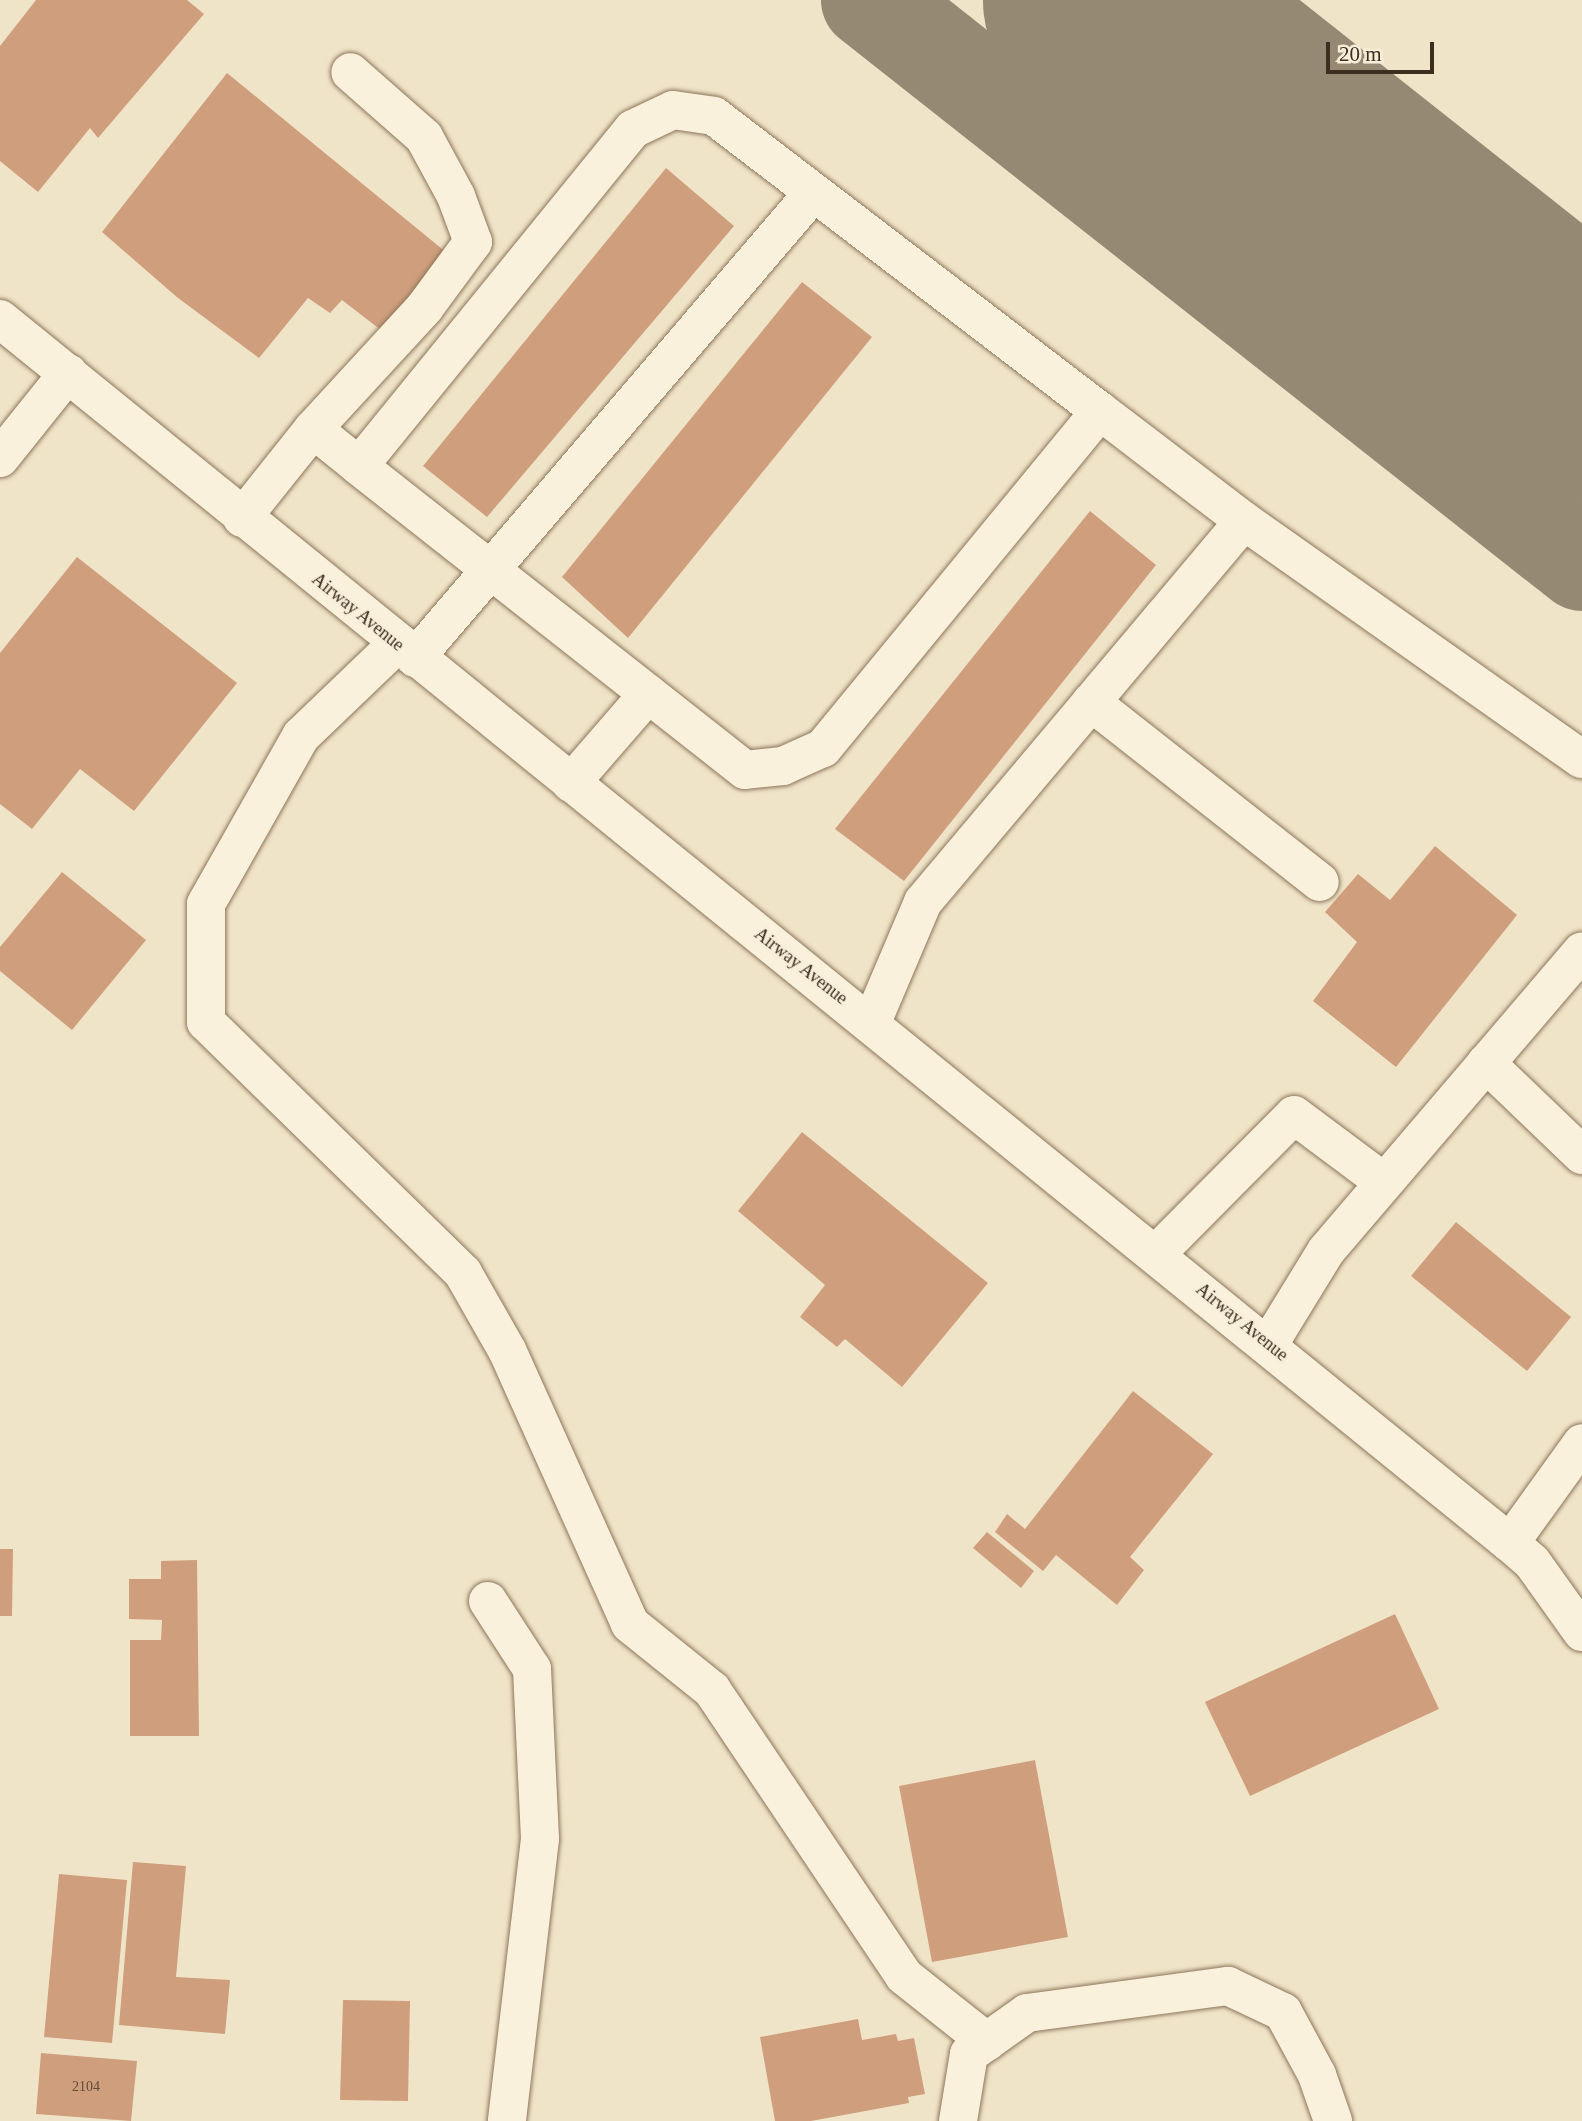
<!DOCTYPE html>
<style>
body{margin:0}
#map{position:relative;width:1582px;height:2121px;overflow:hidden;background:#f0e4c8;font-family:"Times New Roman",serif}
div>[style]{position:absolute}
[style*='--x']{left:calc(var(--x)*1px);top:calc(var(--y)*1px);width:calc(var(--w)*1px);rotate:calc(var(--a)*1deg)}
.taxiway>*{height:98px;margin:-49px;padding:0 49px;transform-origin:49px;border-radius:49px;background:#968974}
.runway>*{height:243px;margin:-121.5px;padding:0 121.5px;transform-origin:121.5px;border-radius:121.5px;background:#968974}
.building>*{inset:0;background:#cf9f7d}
.roads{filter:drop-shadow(0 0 2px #8d765c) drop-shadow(0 0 2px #8d765c)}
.minor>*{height:38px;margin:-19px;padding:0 19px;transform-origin:19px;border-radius:19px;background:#faf1dc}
span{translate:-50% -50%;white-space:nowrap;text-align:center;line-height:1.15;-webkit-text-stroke:5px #f7eed8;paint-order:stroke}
.number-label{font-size:14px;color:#624a37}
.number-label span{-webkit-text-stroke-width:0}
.street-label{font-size:18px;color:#3d2e20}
.scale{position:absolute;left:1326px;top:42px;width:108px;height:32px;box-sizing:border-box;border:4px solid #3d2e20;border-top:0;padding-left:9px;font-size:21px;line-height:24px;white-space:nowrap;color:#3d2e20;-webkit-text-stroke:5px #f7eed8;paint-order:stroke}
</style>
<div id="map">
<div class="taxiway">
<i style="--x:870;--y:0;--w:907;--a:38.28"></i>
</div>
<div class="runway">
<i style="--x:1104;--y:0;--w:609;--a:38.34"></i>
</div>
<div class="building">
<i style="clip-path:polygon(36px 0,187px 0,204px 14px,98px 138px,90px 128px,38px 192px,0 161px,0 46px)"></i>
<i style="clip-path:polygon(227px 73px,447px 253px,386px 334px,342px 300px,330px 313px,308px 298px,259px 358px,178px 298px,102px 232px)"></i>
<i style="clip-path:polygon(666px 168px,734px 226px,487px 517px,423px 466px)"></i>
<i style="clip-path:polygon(802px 282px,872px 337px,628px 638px,562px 577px)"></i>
<i style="clip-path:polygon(1090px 511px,1156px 565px,904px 881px,835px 829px)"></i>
<i style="clip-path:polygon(77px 557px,237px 683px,134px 811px,80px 769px,32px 829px,0 804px,0 653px)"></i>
<i style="clip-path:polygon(1435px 846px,1517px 915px,1396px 1067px,1313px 1001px,1357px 942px,1325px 912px,1358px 874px,1390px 900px)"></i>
<i style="clip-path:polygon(62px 872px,146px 940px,72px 1030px,0 971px,0 947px)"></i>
<i style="clip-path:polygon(802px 1132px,988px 1283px,902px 1387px,845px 1339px,837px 1347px,800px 1317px,825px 1285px,738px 1211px)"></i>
<i style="clip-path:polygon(1456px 1222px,1571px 1317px,1527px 1371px,1411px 1276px)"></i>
<i style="clip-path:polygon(1133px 1391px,1213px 1454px,1130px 1557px,1144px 1570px,1117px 1605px,1056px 1555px,1043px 1571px,995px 1532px,1007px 1514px,1025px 1529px)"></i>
<i style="clip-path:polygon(987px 1532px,1034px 1571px,1021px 1588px,973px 1548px)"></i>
<i style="clip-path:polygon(0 1549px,13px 1549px,12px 1616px,0 1616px)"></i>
<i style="clip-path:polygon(197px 1560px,199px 1736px,130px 1736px,130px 1640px,161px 1640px,162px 1620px,129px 1619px,129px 1579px,161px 1579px,161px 1561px)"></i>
<i style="clip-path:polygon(1395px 1614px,1439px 1709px,1250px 1796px,1205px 1702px)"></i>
<i style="clip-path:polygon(1035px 1760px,1068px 1937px,932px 1962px,899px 1786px)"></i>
<i style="clip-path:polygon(133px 1862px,186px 1866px,176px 1977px,230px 1980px,225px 2034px,119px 2025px)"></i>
<i style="clip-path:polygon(59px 1874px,127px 1880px,112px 2043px,44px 2037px)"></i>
<i style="clip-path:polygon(343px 2000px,410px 2001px,408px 2101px,340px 2100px)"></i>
<i style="clip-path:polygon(858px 2019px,862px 2040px,896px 2034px,898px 2041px,914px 2038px,925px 2094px,908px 2097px,909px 2103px,811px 2121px,775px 2121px,760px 2037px)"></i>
<i style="clip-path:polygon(41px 2053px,137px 2061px,131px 2121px,36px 2114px)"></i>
</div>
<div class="roads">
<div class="minor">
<i style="--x:0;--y:319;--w:1944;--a:39.03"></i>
<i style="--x:1510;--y:1543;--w:29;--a:41"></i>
<i style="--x:1532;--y:1562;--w:86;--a:54.5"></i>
<i style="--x:1100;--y:411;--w:436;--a:129.4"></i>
<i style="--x:823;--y:748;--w:44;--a:155.8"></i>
<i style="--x:783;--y:766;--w:38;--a:174"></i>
<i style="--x:745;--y:770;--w:491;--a:-141.8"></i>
<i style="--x:359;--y:466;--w:434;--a:-50.9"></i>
<i style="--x:633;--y:129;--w:44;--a:-25.4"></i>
<i style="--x:673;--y:110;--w:41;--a:8.3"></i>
<i style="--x:714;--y:116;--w:486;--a:37.4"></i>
<i style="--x:1100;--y:411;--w:181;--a:37.4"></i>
<i style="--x:313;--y:429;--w:166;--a:-47.4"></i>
<i style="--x:425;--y:307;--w:81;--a:-53.6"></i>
<i style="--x:473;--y:242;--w:49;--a:-110.3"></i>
<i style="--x:456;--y:196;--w:67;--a:-118.5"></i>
<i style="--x:424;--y:137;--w:98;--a:-138.7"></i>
<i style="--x:0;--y:458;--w:109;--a:-51.3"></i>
<i style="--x:242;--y:518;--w:114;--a:-51.4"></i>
<i style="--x:313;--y:429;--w:59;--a:38.8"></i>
<i style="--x:397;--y:644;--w:133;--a:136.2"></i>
<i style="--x:301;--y:736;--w:193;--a:119.5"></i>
<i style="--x:206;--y:904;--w:118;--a:90"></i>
<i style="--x:206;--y:1022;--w:359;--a:44.3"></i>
<i style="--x:463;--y:1273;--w:89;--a:60.3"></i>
<i style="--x:507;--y:1350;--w:300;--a:65.8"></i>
<i style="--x:630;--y:1624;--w:105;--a:38.8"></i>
<i style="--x:712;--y:1690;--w:344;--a:56.1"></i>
<i style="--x:904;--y:1976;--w:106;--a:38.5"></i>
<i style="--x:415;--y:658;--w:613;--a:-49.43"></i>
<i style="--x:1091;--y:702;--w:291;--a:38.2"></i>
<i style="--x:571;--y:783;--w:118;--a:-49.1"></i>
<i style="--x:872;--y:1022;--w:130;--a:-67"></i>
<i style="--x:923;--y:902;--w:498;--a:-49.9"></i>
<i style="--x:1244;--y:521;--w:413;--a:35.2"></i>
<i style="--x:1486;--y:1063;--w:133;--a:43.8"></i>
<i style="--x:1157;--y:1253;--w:194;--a:-45.2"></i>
<i style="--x:1294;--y:1115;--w:112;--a:36.7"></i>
<i style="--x:1269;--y:1344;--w:109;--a:-58.5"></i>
<i style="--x:1326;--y:1251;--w:394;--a:-49.5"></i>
<i style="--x:1510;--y:1543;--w:123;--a:-54.2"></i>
<i style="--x:488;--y:1601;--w:81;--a:57.1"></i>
<i style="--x:532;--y:1669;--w:170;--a:87.3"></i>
<i style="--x:540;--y:1839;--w:284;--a:96.7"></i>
<i style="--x:958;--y:2121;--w:68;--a:-80.7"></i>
<i style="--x:969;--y:2054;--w:71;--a:-35.3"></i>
<i style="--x:1027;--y:2013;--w:203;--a:-7.7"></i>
<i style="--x:1228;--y:1986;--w:61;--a:25.3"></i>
<i style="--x:1283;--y:2012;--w:72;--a:61.6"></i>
<i style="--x:1317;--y:2075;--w:49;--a:70.8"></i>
</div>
</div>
<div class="number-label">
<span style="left:86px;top:2087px">2104</span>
</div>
<div class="street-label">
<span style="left:358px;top:612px;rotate:39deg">Airway Avenue</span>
<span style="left:801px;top:966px;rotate:38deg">Airway Avenue</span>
<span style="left:1242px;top:1322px;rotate:39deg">Airway Avenue</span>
</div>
<div class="scale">20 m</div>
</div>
